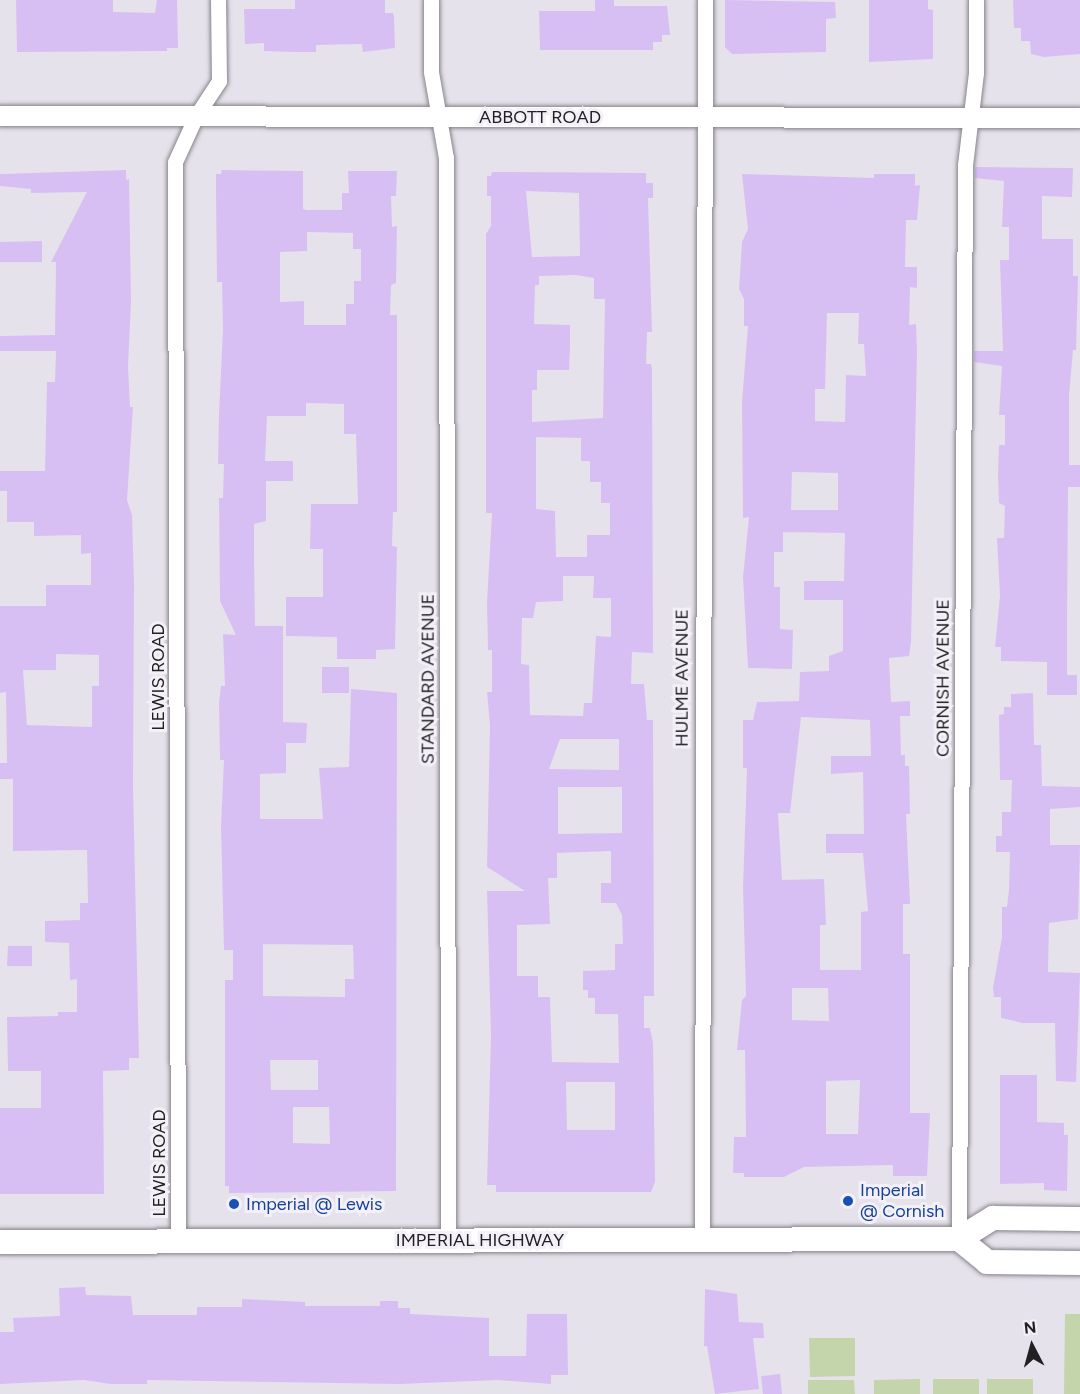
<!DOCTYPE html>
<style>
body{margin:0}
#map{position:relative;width:1080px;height:1394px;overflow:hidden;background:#e6e2eb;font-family:Figtree,sans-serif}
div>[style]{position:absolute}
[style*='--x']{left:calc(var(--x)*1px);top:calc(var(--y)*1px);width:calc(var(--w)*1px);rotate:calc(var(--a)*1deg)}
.green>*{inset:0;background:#c4d5ab}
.building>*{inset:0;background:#d8bff3}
.roads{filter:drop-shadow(0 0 2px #88848c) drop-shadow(0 0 2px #88848c)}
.minor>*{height:15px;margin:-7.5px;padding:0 7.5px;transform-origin:7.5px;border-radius:7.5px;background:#fff}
.tertiary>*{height:20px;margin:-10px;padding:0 10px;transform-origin:10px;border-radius:10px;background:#fff}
.primary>*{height:24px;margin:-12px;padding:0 12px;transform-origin:12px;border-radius:12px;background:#fff}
.dots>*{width:16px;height:16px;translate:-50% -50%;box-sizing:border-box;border:3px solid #f4f0f8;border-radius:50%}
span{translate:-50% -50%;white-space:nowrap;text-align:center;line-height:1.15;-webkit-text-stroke:6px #f4f0f8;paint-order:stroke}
.street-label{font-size:18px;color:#212023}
.transit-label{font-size:18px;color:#164399}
.left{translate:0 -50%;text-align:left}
.north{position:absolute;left:1002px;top:1316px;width:60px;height:60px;-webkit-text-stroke:4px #f4f0f8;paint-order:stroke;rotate:354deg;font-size:16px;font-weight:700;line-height:24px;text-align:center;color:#212023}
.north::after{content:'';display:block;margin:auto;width:21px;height:27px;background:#212023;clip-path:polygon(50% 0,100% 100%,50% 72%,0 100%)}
</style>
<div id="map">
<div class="green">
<i style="clip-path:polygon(1065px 1314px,1080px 1314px,1080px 1394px,1064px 1394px)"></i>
<i style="clip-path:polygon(809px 1338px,855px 1338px,855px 1376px,810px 1377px)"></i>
<i style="clip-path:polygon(920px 1379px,920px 1394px,874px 1394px,874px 1380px)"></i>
<i style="clip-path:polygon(933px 1379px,979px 1379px,979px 1394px,933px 1394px)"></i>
<i style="clip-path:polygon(987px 1379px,1033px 1379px,1033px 1394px,987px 1394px)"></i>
<i style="clip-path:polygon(808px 1380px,854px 1380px,855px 1394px,808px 1394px)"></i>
</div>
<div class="building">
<i style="clip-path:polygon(16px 0,113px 0,113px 12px,155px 13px,157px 0,177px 0,178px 48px,167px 48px,167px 51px,17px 52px)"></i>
<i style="clip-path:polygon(295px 0,385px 0,385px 13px,393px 13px,394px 17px,395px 48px,363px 52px,362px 44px,316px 45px,316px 52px,296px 52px,264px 51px,264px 43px,245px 44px,244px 9px,295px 9px)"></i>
<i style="clip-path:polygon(595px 0,614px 0,614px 6px,667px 6px,670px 35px,662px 35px,662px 42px,653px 42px,653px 50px,540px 50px,539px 11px,595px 11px)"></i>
<i style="clip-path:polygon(725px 0,835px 2px,836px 18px,826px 19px,826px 52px,732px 54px,725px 47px)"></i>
<i style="clip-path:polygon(869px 0,928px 0,928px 9px,933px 10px,933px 59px,869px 62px)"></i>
<i style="clip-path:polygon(1013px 0,1080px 0,1080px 54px,1044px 57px,1031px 54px,1030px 41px,1021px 41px,1021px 28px,1014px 28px)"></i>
<i style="clip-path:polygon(975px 167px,1073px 168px,1072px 197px,1042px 196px,1042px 239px,1073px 239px,1073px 276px,1078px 276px,1076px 350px,1073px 350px,1069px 396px,1069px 465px,1080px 465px,1080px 487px,1068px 487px,1067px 627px,1067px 675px,1077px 675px,1077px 695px,1047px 695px,1047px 662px,1001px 661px,1001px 647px,995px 647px,1000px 596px,997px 538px,1004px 538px,1005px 506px,999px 503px,998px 475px,999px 445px,1005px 445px,1005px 415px,999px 415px,1002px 366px,974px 362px,974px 351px,1003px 351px,1000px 260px,1009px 260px,1009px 227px,1002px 227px,1004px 181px,975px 178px)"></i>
<i style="clip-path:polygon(evenodd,126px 170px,126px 180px,129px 179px,131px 301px,128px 366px,130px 407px,133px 407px,127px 500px,132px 515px,134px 584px,133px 786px,139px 1058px,129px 1058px,129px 1070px,103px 1071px,104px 1194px,0 1194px,0 1108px,41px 1108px,41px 1071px,8px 1071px,7px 1017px,58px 1016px,58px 1012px,77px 1012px,77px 979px,70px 980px,69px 943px,45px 942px,45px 921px,80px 920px,80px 903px,88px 903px,87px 850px,13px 851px,13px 779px,0 779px,0 763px,7px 763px,6px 692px,0 693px,0 606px,46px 606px,46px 585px,91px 585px,91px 553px,81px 554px,81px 535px,34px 536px,34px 522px,7px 522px,7px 491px,0 491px,0 471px,45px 471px,47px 382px,55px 382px,56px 351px,0 351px,0 336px,55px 335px,56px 262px,51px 262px,87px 192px,31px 193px,31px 189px,0 186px,0 174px,126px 170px,56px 654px,99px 655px,99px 686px,92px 686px,92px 727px,27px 725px,23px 670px,56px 670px,56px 654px)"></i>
<i style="clip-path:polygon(evenodd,222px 170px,303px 171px,303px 209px,307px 210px,342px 210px,342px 193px,349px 193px,348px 171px,397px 171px,396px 196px,391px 196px,392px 227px,397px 226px,396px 283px,391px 285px,390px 315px,397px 315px,397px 512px,393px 512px,392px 546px,397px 547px,395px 649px,376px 650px,376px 659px,337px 659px,337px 637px,286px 636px,286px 597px,323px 597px,323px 549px,310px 549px,311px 504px,358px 504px,356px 434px,344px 434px,344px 404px,306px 403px,306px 416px,267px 416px,265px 461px,293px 461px,293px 481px,266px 481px,266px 521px,254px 524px,254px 555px,255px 626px,283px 626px,283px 722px,307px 723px,306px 743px,286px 743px,286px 773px,260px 774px,260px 819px,323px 819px,319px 768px,349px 767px,351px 689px,397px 693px,396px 1191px,229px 1193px,229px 1186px,225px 1186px,225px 980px,233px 980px,233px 950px,224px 950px,221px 826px,224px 760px,220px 760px,219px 703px,221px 686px,225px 686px,223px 634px,236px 635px,220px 601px,219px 498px,223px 498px,224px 464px,218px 464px,219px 414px,223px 330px,222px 282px,217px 282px,216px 194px,216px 174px,221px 174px,222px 170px,307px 232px,353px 233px,353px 249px,361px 249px,361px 281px,354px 281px,354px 304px,346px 304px,346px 325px,304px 325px,304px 301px,280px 302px,280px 252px,307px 251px,307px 232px,222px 170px,263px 944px,353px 945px,354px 979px,345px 979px,345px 997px,263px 996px,263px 944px,222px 170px,270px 1060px,318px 1060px,318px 1090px,271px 1090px,270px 1060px,222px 170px,293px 1107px,329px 1107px,330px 1144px,293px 1143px,293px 1107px)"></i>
<i style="clip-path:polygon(evenodd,492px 172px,646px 173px,646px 183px,653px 183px,653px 198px,648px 198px,652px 332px,647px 332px,646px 364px,651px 364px,652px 369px,653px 653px,632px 652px,631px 684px,644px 684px,647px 720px,653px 720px,654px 996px,644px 996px,644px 1028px,650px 1028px,653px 1043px,655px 1182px,651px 1192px,496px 1192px,496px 1185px,487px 1185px,491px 1036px,487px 891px,525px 891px,487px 867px,490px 725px,487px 692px,492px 692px,492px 650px,488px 650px,487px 602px,492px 513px,486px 513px,486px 234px,491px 226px,491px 196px,487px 196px,487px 176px,491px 176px,492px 172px,526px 191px,579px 193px,580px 256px,532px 257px,526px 191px,492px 172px,576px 275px,594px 278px,594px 299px,605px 299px,603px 418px,532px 422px,532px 390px,537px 390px,537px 370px,569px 370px,570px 346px,570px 325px,534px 324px,535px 285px,539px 285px,539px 276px,576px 275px,492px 172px,536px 437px,581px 438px,581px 461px,590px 461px,590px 482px,601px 482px,601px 503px,610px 503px,610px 535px,587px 535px,587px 557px,556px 557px,555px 511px,536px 509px,536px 437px,492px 172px,563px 576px,594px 576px,593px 598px,611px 598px,611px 637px,596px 636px,592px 703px,584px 703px,583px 716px,530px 715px,529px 665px,521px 664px,522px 618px,533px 618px,536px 602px,563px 601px,563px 576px,492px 172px,560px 739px,619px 739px,619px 770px,549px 769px,560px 739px,492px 172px,558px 787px,622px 787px,622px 833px,558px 834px,558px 787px,492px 172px,611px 851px,611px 883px,601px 883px,601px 903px,616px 903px,622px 915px,623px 944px,615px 944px,615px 970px,583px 971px,583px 990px,588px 990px,588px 998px,595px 998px,595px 1014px,618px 1014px,619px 1063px,552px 1062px,550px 997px,538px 997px,538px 976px,517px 976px,517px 925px,550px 924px,548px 878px,557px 878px,557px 853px,611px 851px,492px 172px,566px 1082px,615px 1082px,615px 1130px,567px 1130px,566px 1082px)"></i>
<i style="clip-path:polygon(evenodd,742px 174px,874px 178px,874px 174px,915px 174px,915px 186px,920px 185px,917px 220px,906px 220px,905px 267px,917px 267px,917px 288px,910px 287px,909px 325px,916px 324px,917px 352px,911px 642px,909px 656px,889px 658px,891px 702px,910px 701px,910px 716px,900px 716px,901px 755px,905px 755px,905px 766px,909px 766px,910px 814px,906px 814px,910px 904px,903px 904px,903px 954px,910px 954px,910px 1113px,930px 1113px,927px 1176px,893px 1176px,893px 1165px,804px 1167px,784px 1177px,744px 1177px,744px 1173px,733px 1173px,734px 1137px,746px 1137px,745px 1050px,737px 1050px,742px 1000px,746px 996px,743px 888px,747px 768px,743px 768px,743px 720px,753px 720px,757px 702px,799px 701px,800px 672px,829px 671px,829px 656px,843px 651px,843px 600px,804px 600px,804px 581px,844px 581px,845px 533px,783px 532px,783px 552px,774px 552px,774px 587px,780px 587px,780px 629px,793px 630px,792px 669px,748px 668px,743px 577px,749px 517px,743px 518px,742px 402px,748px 326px,744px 326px,744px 299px,739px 289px,742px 242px,748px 229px,742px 174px,827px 313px,859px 313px,858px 344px,864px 344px,866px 376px,846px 375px,845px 422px,815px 421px,815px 389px,825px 389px,827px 313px,742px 174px,792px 472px,838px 473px,838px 510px,791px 510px,792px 472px,742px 174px,801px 717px,870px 720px,871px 756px,831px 756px,831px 774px,863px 772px,864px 834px,826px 834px,826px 853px,863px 853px,868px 911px,861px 912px,861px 970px,820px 970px,820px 925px,826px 925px,824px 879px,782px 880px,778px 813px,790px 813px,801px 717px,742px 174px,792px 988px,828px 988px,829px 1021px,792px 1020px,792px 988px,742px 174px,860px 1080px,858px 1134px,826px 1134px,826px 1081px,860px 1080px)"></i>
<i style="clip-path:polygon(42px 241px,42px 262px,0 262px,0 242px)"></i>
<i style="clip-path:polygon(322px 667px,349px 667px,349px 693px,322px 693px)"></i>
<i style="clip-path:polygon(1033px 693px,1034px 745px,1041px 745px,1042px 786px,1080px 787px,1080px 807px,1050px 809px,1050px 845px,1080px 845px,1078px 919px,1049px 923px,1048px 972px,1080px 973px,1076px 1082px,1056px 1081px,1055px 1023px,1023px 1023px,1001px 1018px,1001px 997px,994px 997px,993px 988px,1002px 937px,1002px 907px,1007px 907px,1009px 890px,1010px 852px,996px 852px,996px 836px,1002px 836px,1002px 812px,1011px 812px,1012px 780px,1000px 780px,999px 715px,1004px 714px,1004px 707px,1011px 707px,1011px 694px)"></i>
<i style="clip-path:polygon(8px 946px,32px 946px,32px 966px,7px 966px)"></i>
<i style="clip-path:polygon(1000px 1075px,1037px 1075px,1037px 1122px,1064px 1123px,1064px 1135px,1068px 1135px,1067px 1191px,1044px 1190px,1044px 1183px,1000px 1184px)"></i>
<i style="clip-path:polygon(85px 1287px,86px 1295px,131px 1296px,133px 1315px,197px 1315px,197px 1307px,242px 1307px,242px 1299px,305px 1302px,305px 1306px,380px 1306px,380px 1301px,398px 1301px,398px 1308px,410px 1308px,410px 1314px,489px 1318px,489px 1356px,526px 1356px,527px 1314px,567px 1314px,568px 1375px,551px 1375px,551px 1384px,498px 1380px,399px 1384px,147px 1380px,147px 1384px,111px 1384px,84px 1380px,0 1384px,0 1332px,14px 1332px,13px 1318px,60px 1316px,59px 1288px)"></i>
<i style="clip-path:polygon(705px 1289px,737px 1294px,739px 1322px,763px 1323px,764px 1338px,753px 1338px,759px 1389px,715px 1394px,707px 1346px,704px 1346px)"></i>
<i style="clip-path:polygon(780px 1374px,782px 1394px,763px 1394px,761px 1376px)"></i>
</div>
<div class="roads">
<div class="minor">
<i style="--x:431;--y:0;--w:72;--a:90"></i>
<i style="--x:431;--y:72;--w:87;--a:80.1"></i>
<i style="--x:446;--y:158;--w:1082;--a:89.89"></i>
<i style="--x:702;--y:1239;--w:1239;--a:-89.86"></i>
<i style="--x:959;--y:1239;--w:1074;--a:-89.68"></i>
<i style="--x:965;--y:165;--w:93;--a:-83.2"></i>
<i style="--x:976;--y:73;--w:73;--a:-90"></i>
<i style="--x:178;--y:1241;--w:1079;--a:-90.16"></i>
<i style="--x:175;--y:162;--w:51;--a:-65.5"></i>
<i style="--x:196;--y:116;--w:42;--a:-56.7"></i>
<i style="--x:219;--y:81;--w:81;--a:-90.7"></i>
</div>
<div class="tertiary">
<i style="--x:0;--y:116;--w:1080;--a:0.11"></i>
</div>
<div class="primary">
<i style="--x:959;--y:1239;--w:36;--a:39"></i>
<i style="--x:987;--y:1262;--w:93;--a:0.6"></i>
<i style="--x:0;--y:1242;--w:959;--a:-0.18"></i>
<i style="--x:959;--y:1239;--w:40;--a:-32"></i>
<i style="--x:993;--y:1218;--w:87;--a:0.7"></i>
</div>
</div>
<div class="dots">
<i style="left:848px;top:1201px;background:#1a4fb4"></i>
<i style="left:234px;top:1204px;background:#1a4fb4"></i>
</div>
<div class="street-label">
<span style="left:540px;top:117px">ABBOTT ROAD</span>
<span style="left:158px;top:677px;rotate:-90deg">LEWIS ROAD</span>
<span style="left:682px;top:678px;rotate:-90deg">HULME AVENUE</span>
<span style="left:943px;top:678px;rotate:-90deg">CORNISH AVENUE</span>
<span style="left:428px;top:679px;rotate:-90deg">STANDARD AVENUE</span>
<span style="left:159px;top:1163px;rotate:-90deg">LEWIS ROAD</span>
<span style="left:480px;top:1240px">IMPERIAL HIGHWAY</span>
</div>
<div class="transit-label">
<span class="left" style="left:860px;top:1201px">Imperial<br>@ Cornish</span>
<span class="left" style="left:246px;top:1204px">Imperial @ Lewis</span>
</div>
<div class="north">N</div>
</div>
